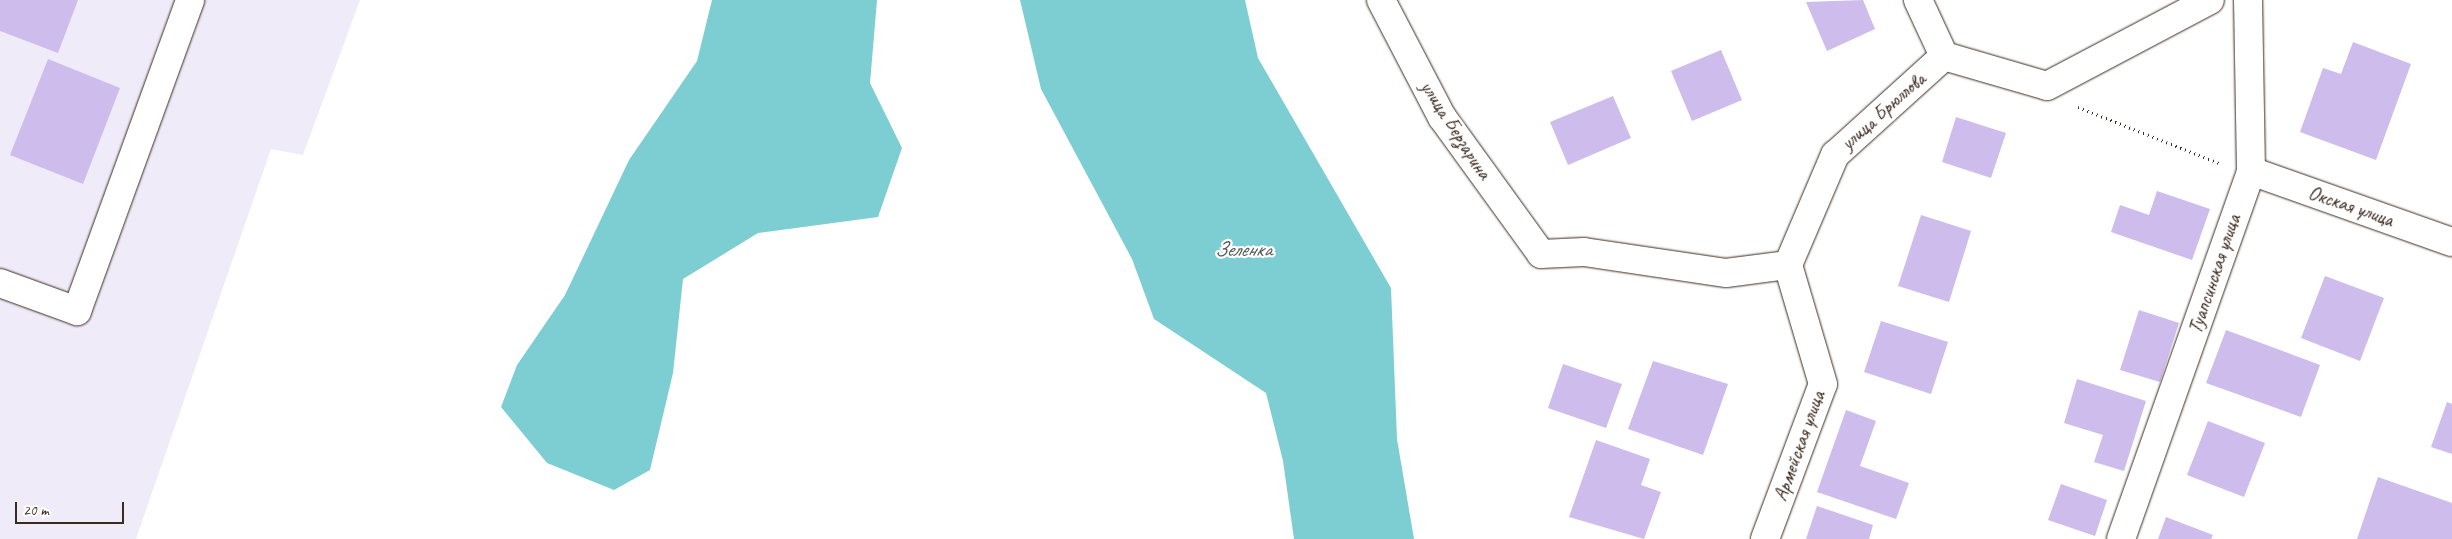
<!DOCTYPE html>
<meta charset="utf-8">
<style>
body{margin:0}
#map{position:relative;width:2452px;height:539px;overflow:hidden;background:#fff;font-family:Caveat,sans-serif}
div>[style]{position:absolute}
[style*='--x']{left:calc(var(--x)*1px);top:calc(var(--y)*1px);width:calc(var(--w)*1px);rotate:calc(var(--a)*1deg)}
.built>*{inset:0;background:#f0ebf9}
.water>*{inset:0;background:#7dced3}
.building>*{inset:0;background:#cebcec}
.path>*{height:3px;margin-top:-1.5px;transform-origin:0;background:repeating-linear-gradient(90deg,#3b2a1e 0 1px,transparent 0 5px)}
.roads{filter:drop-shadow(0 0 1px #3b2a1e) drop-shadow(0 0 1px #3b2a1e)}
.minor>*{height:28px;margin:-14px;padding:0 14px;transform-origin:14px;border-radius:14px;background:#fff}
span{translate:-50% -50%;white-space:nowrap;text-align:center;line-height:1.15;-webkit-text-stroke:4.5px #fff;paint-order:stroke}
.street-label{font-size:20px;color:#3b2a1e}
.water-label{font-size:21px;color:#4f5b54;font-style:italic}
.scale{position:absolute;left:15px;top:502px;width:109px;height:22px;box-sizing:border-box;border:2px solid #3b2a1e;border-top:0;padding-left:6px;font-size:15px;line-height:18px;white-space:nowrap;color:#3b2a1e;-webkit-text-stroke:4px #fff;paint-order:stroke}
</style>
<div id="map">
<div class="built">
<i style="clip-path:polygon(0 0,360px 0,303px 155px,271px 149px,136px 539px,0 539px)"></i>
</div>
<div class="water">
<i style="clip-path:polygon(712px 0,877px 0,870px 83px,902px 148px,878px 217px,758px 233px,683px 279px,673px 373px,650px 470px,614px 490px,547px 463px,501px 407px,517px 365px,565px 295px,629px 160px,697px 61px)"></i>
<i style="clip-path:polygon(1020px 0,1245px 0,1258px 58px,1391px 288px,1397px 439px,1414px 539px,1294px 539px,1283px 461px,1266px 393px,1154px 319px,1132px 259px,1041px 89px)"></i>
</div>
<div class="building">
<i style="clip-path:polygon(0 0,78px 0,58px 53px,0 31px)"></i>
<i style="clip-path:polygon(1863px 0,1875px 29px,1827px 51px,1806px 2px)"></i>
<i style="clip-path:polygon(2353px 42px,2411px 64px,2376px 160px,2300px 132px,2323px 68px,2341px 74px)"></i>
<i style="clip-path:polygon(1721px 50px,1742px 100px,1692px 121px,1671px 71px)"></i>
<i style="clip-path:polygon(48px 59px,120px 88px,83px 184px,10px 155px)"></i>
<i style="clip-path:polygon(1613px 96px,1631px 138px,1568px 165px,1550px 122px)"></i>
<i style="clip-path:polygon(1956px 117px,2006px 133px,1991px 178px,1942px 162px)"></i>
<i style="clip-path:polygon(2157px 191px,2210px 209px,2192px 260px,2111px 232px,2120px 205px,2149px 215px)"></i>
<i style="clip-path:polygon(1921px 215px,1971px 231px,1949px 302px,1898px 286px)"></i>
<i style="clip-path:polygon(2325px 276px,2384px 298px,2360px 361px,2301px 338px)"></i>
<i style="clip-path:polygon(2139px 310px,2179px 323px,2160px 382px,2120px 370px)"></i>
<i style="clip-path:polygon(1881px 321px,1948px 342px,1931px 394px,1864px 372px)"></i>
<i style="clip-path:polygon(2226px 330px,2320px 365px,2301px 417px,2206px 383px)"></i>
<i style="clip-path:polygon(1653px 361px,1728px 384px,1703px 455px,1628px 429px)"></i>
<i style="clip-path:polygon(1563px 364px,1622px 384px,1606px 428px,1548px 408px)"></i>
<i style="clip-path:polygon(2077px 379px,2146px 401px,2124px 471px,2094px 462px,2103px 435px,2064px 423px)"></i>
<i style="clip-path:polygon(2447px 402px,2452px 404px,2452px 454px,2431px 447px)"></i>
<i style="clip-path:polygon(1846px 410px,1876px 421px,1860px 466px,1909px 483px,1896px 519px,1817px 492px)"></i>
<i style="clip-path:polygon(2208px 421px,2265px 443px,2244px 497px,2187px 475px)"></i>
<i style="clip-path:polygon(1596px 440px,1650px 459px,1641px 485px,1661px 492px,1644px 539px,1569px 517px)"></i>
<i style="clip-path:polygon(2378px 477px,2452px 503px,2452px 539px,2357px 539px)"></i>
<i style="clip-path:polygon(2061px 484px,2107px 500px,2095px 536px,2048px 520px)"></i>
<i style="clip-path:polygon(1817px 506px,1873px 525px,1869px 539px,1806px 539px)"></i>
<i style="clip-path:polygon(2166px 517px,2213px 535px,2211px 539px,2158px 539px)"></i>
</div>
<div class="path">
<i style="--x:2078;--y:107;--w:152;--a:21.7"></i>
</div>
<div class="roads">
<div class="minor">
<i style="--x:1381;--y:0;--w:132;--a:62.5"></i>
<i style="--x:1442;--y:117;--w:169;--a:54.1"></i>
<i style="--x:1541;--y:254;--w:43;--a:-2.7"></i>
<i style="--x:1584;--y:252;--w:144;--a:8.4"></i>
<i style="--x:1726;--y:273;--w:63;--a:-7.4"></i>
<i style="--x:1788;--y:265;--w:120;--a:-66.9"></i>
<i style="--x:1835;--y:155;--w:147;--a:-42.2"></i>
<i style="--x:1944;--y:56;--w:107;--a:16.2"></i>
<i style="--x:2047;--y:86;--w:184;--a:-27.8"></i>
<i style="--x:1918;--y:0;--w:62;--a:65.1"></i>
<i style="--x:2251;--y:171;--w:213;--a:19.5"></i>
<i style="--x:0;--y:283;--w:82;--a:20"></i>
<i style="--x:77;--y:311;--w:331;--a:-70"></i>
<i style="--x:1765;--y:539;--w:165;--a:-69.5"></i>
<i style="--x:1823;--y:384;--w:124;--a:-106.4"></i>
<i style="--x:2121;--y:539;--w:390;--a:-70.5"></i>
<i style="--x:2251;--y:171;--w:171;--a:-91"></i>
</div>
</div>
<div class="street-label">
<span style="left:1883px;top:111px;rotate:-42deg">улица Брюллова</span>
<span style="left:1456px;top:130px;rotate:57deg">улица Берзарина</span>
<span style="left:2351px;top:206px;rotate:19deg">Окская улица</span>
<span style="left:2214px;top:274px;rotate:-71deg">Туапсинская улица</span>
<span style="left:1799px;top:446px;rotate:-70deg">Армейская улица</span>
</div>
<div class="water-label">
<span style="left:1243px;top:249px">Зеленка</span>
</div>
<div class="scale">20 m</div>
</div>
